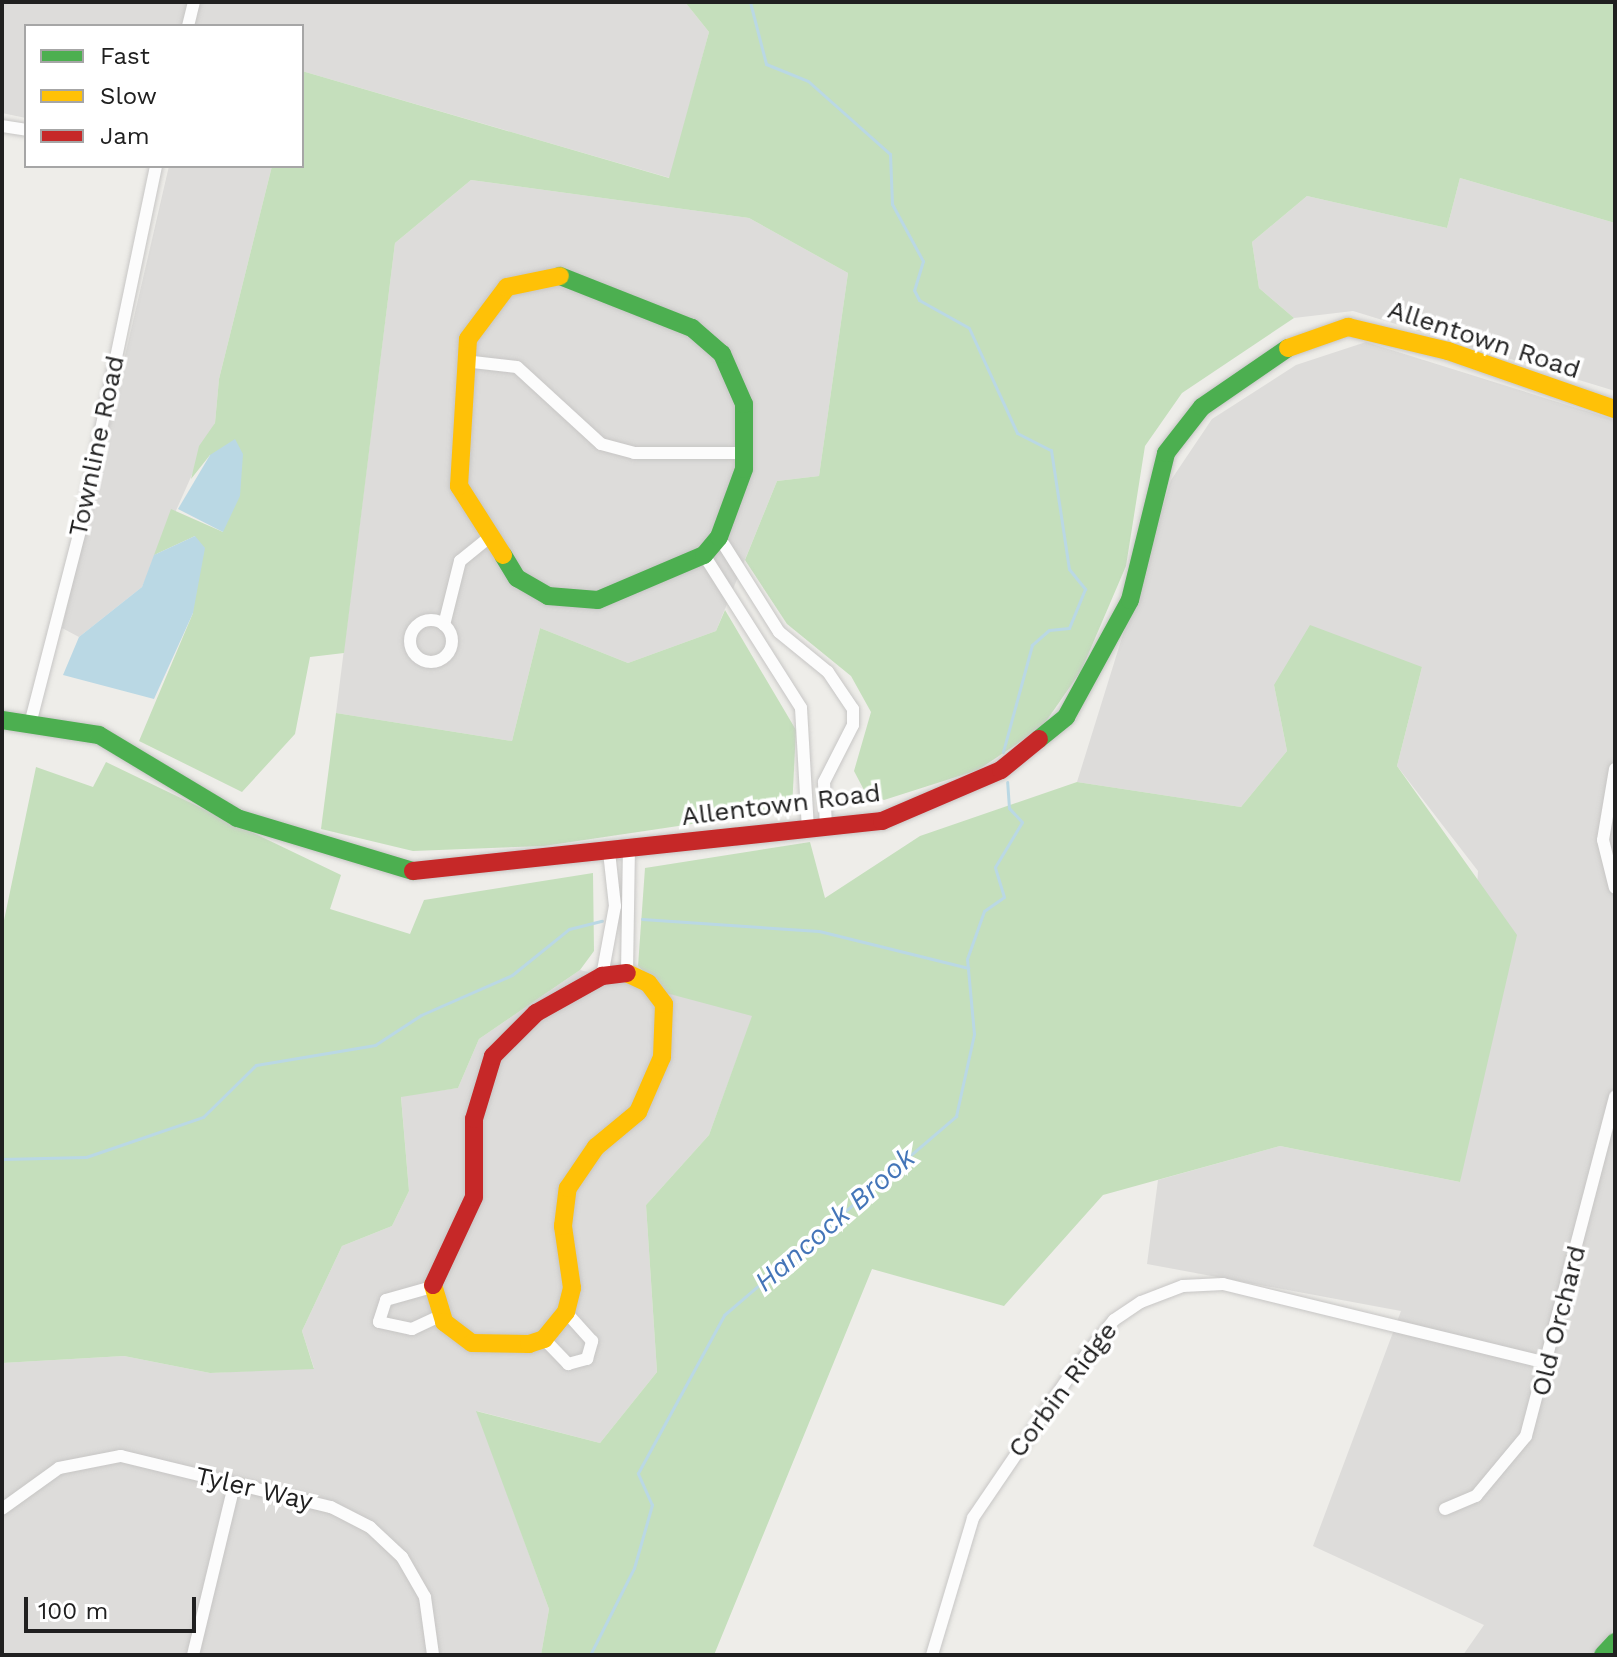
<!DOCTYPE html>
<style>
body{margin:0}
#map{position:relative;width:1617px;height:1657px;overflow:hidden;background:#eeede9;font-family:"Work Sans",sans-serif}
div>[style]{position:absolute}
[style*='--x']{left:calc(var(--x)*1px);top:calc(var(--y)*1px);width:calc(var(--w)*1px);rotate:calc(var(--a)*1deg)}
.residential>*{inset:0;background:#dddcda}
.forest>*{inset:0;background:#c5dfbc}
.water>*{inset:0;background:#bad8e4}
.stream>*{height:3px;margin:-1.5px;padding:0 1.5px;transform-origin:1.5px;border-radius:1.5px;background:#bad8e4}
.roads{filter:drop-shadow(0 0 2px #c7c6c5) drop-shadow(0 0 2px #c7c6c5)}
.street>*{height:12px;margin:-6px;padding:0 6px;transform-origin:6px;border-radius:6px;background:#fcfcfc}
.street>.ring{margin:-6px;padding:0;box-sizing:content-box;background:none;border:12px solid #fcfcfc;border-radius:50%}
.fast>*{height:18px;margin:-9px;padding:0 9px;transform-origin:9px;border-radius:9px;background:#4caf50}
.slow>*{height:18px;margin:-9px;padding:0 9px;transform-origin:9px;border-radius:9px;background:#ffc107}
.jam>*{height:18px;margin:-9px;padding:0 9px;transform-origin:9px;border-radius:9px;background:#c62828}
span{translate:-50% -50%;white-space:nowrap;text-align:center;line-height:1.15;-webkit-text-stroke:7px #fff;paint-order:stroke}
.street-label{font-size:26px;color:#202020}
.water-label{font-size:28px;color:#4475b8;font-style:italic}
.frame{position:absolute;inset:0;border:4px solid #202020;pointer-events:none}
.legend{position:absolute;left:24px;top:24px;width:280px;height:144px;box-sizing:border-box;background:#fff;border:2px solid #a6a6a6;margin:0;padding:10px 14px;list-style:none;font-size:24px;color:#202020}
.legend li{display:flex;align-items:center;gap:16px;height:40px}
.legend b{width:40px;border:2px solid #a6a6a6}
.scale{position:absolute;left:24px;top:1597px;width:172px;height:36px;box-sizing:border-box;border:4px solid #202020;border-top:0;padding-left:10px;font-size:24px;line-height:28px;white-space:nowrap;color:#202020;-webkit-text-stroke:6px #fff;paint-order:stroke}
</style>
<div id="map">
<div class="residential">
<i style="clip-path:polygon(2px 2px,685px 2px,709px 32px,670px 178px,302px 71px,302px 26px,26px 26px,26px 118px,2px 113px)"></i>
<i style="clip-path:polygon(169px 166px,272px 166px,219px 379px,215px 423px,142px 587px,79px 637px,62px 628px)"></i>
<i style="clip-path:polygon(1460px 178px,1615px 223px,1615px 391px,1353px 311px,1294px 318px,1259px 288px,1252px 242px,1307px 196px,1447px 228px)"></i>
<i style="clip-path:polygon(471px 180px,749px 218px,848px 273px,819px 476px,777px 481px,716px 631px,628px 663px,540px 628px,512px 741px,336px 713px,395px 243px)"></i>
<i style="clip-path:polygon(1366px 342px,1615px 420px,1615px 1628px,1591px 1655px,1463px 1655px,1484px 1625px,1313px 1546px,1401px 1311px,1147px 1264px,1158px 1180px,1280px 1146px,1460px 1182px,1478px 871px,1397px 766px,1422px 667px,1274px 685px,1287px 751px,1241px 807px,1077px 782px,1171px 480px,1212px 419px,1296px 365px)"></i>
<i style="clip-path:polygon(580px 970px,753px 1015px,709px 1135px,646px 1205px,657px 1372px,600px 1443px,477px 1411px,549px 1609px,541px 1655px,2px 1655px,2px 1363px,124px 1356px,210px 1373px,314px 1368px,302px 1331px,342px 1246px,392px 1226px,409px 1191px,401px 1096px,458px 1088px,479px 1039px)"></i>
</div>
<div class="forest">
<i style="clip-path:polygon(685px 2px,1615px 2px,1615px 223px,1460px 178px,1447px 228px,1307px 196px,1252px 242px,1259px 288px,1294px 318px,1182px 393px,1145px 446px,1126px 566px,1081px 671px,1042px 727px,978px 770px,884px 800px,865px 792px,854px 771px,871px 712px,851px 676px,787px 624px,745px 560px,777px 481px,819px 476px,848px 273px,749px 218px,471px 180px,395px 243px,344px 653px,310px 657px,295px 734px,242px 792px,139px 741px,193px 613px,195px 536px,154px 555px,171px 509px,223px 532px,210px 455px,191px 479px,199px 446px,215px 423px,219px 379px,272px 166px,302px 166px,302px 71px,669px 178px,709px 32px)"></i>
<i style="clip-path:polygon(725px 610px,796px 730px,792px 809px,544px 846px,413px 851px,321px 829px,336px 713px,512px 741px,540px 628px,628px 663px,716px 631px)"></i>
<i style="clip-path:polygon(1310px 625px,1422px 667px,1397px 766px,1517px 935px,1460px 1182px,1280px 1146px,1103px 1195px,1004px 1306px,872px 1269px,714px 1655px,541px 1655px,549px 1609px,476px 1411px,600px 1443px,657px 1372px,646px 1205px,709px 1135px,752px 1016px,666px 993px,638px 966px,645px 868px,810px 842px,825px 898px,920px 836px,1077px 782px,1241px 807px,1287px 751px,1274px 685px)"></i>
<i style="clip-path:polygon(106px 762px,341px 875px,330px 909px,410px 934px,424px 900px,593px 873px,594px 951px,580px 970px,479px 1039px,458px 1088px,401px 1097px,409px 1191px,392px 1226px,342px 1246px,302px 1331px,314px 1369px,210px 1373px,124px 1356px,2px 1363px,2px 930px,36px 767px,93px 787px)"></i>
</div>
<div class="water">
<i style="clip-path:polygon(235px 439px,243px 454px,240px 496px,223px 532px,178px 509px,210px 455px)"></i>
<i style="clip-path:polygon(195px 536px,205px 548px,193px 613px,154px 699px,63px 675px,79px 637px,142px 587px,154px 555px)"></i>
</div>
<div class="stream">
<i style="--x:750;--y:2;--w:64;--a:75.5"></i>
<i style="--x:766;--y:64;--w:45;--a:22"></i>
<i style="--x:808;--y:81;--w:110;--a:41.7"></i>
<i style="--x:890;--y:154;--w:50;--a:87.7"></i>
<i style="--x:892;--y:204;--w:65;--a:61.5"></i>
<i style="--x:923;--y:261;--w:30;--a:107"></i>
<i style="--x:914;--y:290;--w:11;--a:63"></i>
<i style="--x:919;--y:300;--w:57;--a:29.2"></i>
<i style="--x:969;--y:328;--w:115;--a:65.4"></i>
<i style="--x:1017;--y:433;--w:38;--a:27"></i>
<i style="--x:1051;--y:450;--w:120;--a:81.4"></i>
<i style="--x:1069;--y:569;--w:26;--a:51"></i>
<i style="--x:1085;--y:589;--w:42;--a:112.3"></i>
<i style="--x:1069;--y:628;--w:20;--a:174"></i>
<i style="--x:1049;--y:630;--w:23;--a:139"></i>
<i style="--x:1032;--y:645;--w:111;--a:105.2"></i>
<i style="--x:642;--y:919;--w:177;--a:3.9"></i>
<i style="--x:819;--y:931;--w:154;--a:13.9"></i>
<i style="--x:2;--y:1159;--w:84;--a:-1.4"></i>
<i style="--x:86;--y:1157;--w:124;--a:-18.9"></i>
<i style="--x:203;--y:1117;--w:74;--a:-44.5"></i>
<i style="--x:256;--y:1065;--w:121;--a:-9.5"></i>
<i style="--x:375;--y:1045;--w:55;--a:-33.1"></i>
<i style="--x:421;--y:1015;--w:99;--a:-23.7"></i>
<i style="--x:512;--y:975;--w:73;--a:-38.9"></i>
<i style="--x:569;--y:929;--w:34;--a:-14"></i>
<i style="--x:590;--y:1655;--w:97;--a:-63.2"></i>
<i style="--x:634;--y:1568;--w:66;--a:-74.1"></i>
<i style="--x:652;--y:1505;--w:35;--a:-114"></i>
<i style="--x:638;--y:1473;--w:180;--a:-61.4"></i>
<i style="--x:724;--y:1315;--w:306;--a:-40.6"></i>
<i style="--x:956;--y:1116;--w:84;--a:-77.6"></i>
<i style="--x:974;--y:1034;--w:75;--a:-95.3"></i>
<i style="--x:967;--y:959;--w:51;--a:-70.5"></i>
<i style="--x:984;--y:911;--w:24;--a:-35"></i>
<i style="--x:1004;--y:897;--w:31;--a:-107"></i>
<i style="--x:995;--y:867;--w:52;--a:-59"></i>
<i style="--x:1022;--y:822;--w:19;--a:-133"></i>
<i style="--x:1009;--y:808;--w:26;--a:-94"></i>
</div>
<div class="roads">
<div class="street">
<i style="--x:188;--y:26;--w:25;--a:-76"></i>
<i style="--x:2;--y:126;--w:24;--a:9"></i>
<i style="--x:464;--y:361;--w:53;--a:6.5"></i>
<i style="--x:517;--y:367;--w:114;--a:42.5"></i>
<i style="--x:601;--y:444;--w:34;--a:15"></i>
<i style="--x:634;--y:453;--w:112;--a:0"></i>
<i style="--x:719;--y:537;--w:112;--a:57.7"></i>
<i style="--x:779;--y:632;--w:63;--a:39.2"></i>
<i style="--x:828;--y:672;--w:45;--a:56"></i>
<i style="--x:853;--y:709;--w:16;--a:90"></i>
<i style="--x:853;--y:725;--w:64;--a:117"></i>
<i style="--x:824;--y:782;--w:46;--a:87.5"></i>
<i style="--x:704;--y:555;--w:181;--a:57.6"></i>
<i style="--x:801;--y:708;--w:121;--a:86.7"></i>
<i class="ring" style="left:410px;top:620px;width:30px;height:30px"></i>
<i style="--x:444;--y:625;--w:66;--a:-76"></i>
<i style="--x:460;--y:561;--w:36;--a:-39"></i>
<i style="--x:30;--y:724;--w:200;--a:-75.5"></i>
<i style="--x:80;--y:530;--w:372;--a:-78.2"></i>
<i style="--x:1615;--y:769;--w:72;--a:99.6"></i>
<i style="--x:1603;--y:840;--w:49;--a:76"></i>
<i style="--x:627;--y:973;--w:124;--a:-89.1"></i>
<i style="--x:602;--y:976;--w:71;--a:-79.5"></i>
<i style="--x:615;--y:906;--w:54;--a:-96.3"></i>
<i style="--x:432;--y:1287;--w:48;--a:164.2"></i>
<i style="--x:386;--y:1300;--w:23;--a:108"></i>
<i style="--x:379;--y:1322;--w:34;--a:12"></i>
<i style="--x:412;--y:1329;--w:31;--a:-25"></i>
<i style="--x:544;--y:1339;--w:35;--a:46"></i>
<i style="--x:568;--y:1364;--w:20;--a:-15"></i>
<i style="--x:587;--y:1359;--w:19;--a:-74"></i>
<i style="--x:592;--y:1341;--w:39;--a:-132"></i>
<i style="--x:2;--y:1509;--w:70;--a:-35.7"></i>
<i style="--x:59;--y:1468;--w:63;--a:-11"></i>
<i style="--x:121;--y:1456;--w:216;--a:13.7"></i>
<i style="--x:331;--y:1507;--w:44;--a:27.1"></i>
<i style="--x:370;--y:1527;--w:44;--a:43.2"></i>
<i style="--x:402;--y:1557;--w:46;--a:60.1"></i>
<i style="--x:425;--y:1597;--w:59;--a:82.1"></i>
<i style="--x:1445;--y:1509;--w:34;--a:-23"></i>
<i style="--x:1476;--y:1496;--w:78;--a:-50.2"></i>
<i style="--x:1526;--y:1436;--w:351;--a:-75.3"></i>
<i style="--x:193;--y:1655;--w:175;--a:-76.4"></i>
<i style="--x:932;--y:1655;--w:143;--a:-73.3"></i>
<i style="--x:973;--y:1518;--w:174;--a:-55.8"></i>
<i style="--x:1071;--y:1374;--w:69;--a:-51.5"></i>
<i style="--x:1114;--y:1320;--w:32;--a:-34"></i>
<i style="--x:1141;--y:1302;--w:45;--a:-20.9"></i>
<i style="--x:1183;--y:1286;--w:40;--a:-2.9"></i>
<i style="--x:1223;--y:1284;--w:337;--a:13.7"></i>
</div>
<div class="fast">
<i style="--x:503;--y:555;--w:27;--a:59"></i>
<i style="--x:517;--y:578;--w:36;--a:30"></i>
<i style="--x:548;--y:596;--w:50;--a:4.6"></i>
<i style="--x:598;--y:600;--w:115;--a:-23"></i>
<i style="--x:704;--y:555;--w:23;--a:-50"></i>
<i style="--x:719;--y:537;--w:72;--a:-69.8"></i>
<i style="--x:744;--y:469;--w:65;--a:-90"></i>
<i style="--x:744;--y:404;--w:55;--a:-113.7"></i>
<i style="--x:722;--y:354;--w:40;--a:-139"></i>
<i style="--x:692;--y:328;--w:142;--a:-158.5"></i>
<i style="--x:2;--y:720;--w:98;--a:8.8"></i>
<i style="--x:99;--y:735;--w:161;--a:31"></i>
<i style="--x:237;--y:818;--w:184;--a:16.8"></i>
<i style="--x:1039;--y:739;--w:35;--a:-39"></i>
<i style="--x:1066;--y:717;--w:133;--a:-61.3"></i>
<i style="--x:1130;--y:600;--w:151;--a:-76.2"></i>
<i style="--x:1166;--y:453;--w:58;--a:-52"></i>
<i style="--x:1202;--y:407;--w:104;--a:-34.5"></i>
<i style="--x:1603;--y:1655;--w:18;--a:-47"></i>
</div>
<div class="slow">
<i style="--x:1288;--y:348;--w:64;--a:-19.3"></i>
<i style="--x:1348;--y:327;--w:103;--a:13.5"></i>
<i style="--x:1448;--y:351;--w:177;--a:19.2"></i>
<i style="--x:503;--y:555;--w:82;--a:-122.5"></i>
<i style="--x:459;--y:486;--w:147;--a:-86.5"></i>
<i style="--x:468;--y:339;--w:65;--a:-53.1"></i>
<i style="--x:507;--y:287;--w:54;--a:-11.7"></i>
<i style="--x:433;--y:1285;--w:39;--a:73"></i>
<i style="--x:444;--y:1322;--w:35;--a:37"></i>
<i style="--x:472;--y:1343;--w:57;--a:1"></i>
<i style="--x:529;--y:1344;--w:16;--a:-18"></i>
<i style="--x:544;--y:1339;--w:35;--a:-51"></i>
<i style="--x:566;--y:1312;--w:25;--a:-76"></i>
<i style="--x:572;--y:1288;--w:63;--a:-98.3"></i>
<i style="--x:563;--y:1226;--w:38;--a:-83"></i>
<i style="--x:568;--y:1188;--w:50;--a:-55.7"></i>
<i style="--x:596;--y:1147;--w:55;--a:-39.8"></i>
<i style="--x:638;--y:1112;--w:60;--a:-66.4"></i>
<i style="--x:662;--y:1057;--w:53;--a:-87.8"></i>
<i style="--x:664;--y:1004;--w:26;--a:-127"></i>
<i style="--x:648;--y:983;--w:23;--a:-155"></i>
</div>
<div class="jam">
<i style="--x:413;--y:871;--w:472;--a:-6.1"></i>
<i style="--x:882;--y:821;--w:129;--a:-23.2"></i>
<i style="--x:1001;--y:770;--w:49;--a:-39.2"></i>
<i style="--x:433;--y:1285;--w:97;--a:-65"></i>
<i style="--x:474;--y:1197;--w:78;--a:-90"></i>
<i style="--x:474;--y:1119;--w:66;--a:-73.2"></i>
<i style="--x:493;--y:1056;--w:61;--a:-45"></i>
<i style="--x:536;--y:1013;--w:76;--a:-29.3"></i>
<i style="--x:602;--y:976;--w:25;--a:-7"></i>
</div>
</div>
<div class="street-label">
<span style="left:1484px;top:340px;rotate:18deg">Allentown Road</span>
<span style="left:97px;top:446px;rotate:-78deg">Townline Road</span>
<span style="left:781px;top:805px;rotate:-7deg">Allentown Road</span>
<span style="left:1559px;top:1321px;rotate:-76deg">Old Orchard</span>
<span style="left:1063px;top:1390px;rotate:-53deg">Corbin Ridge</span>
<span style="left:254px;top:1489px;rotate:13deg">Tyler Way</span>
</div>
<div class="water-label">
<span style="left:835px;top:1220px;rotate:-41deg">Hancock Brook</span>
</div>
<div class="frame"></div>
<ul class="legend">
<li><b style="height:10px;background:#4caf50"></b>Fast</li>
<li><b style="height:10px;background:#ffc107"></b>Slow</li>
<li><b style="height:10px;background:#c62828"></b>Jam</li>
</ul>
<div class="scale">100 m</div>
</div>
